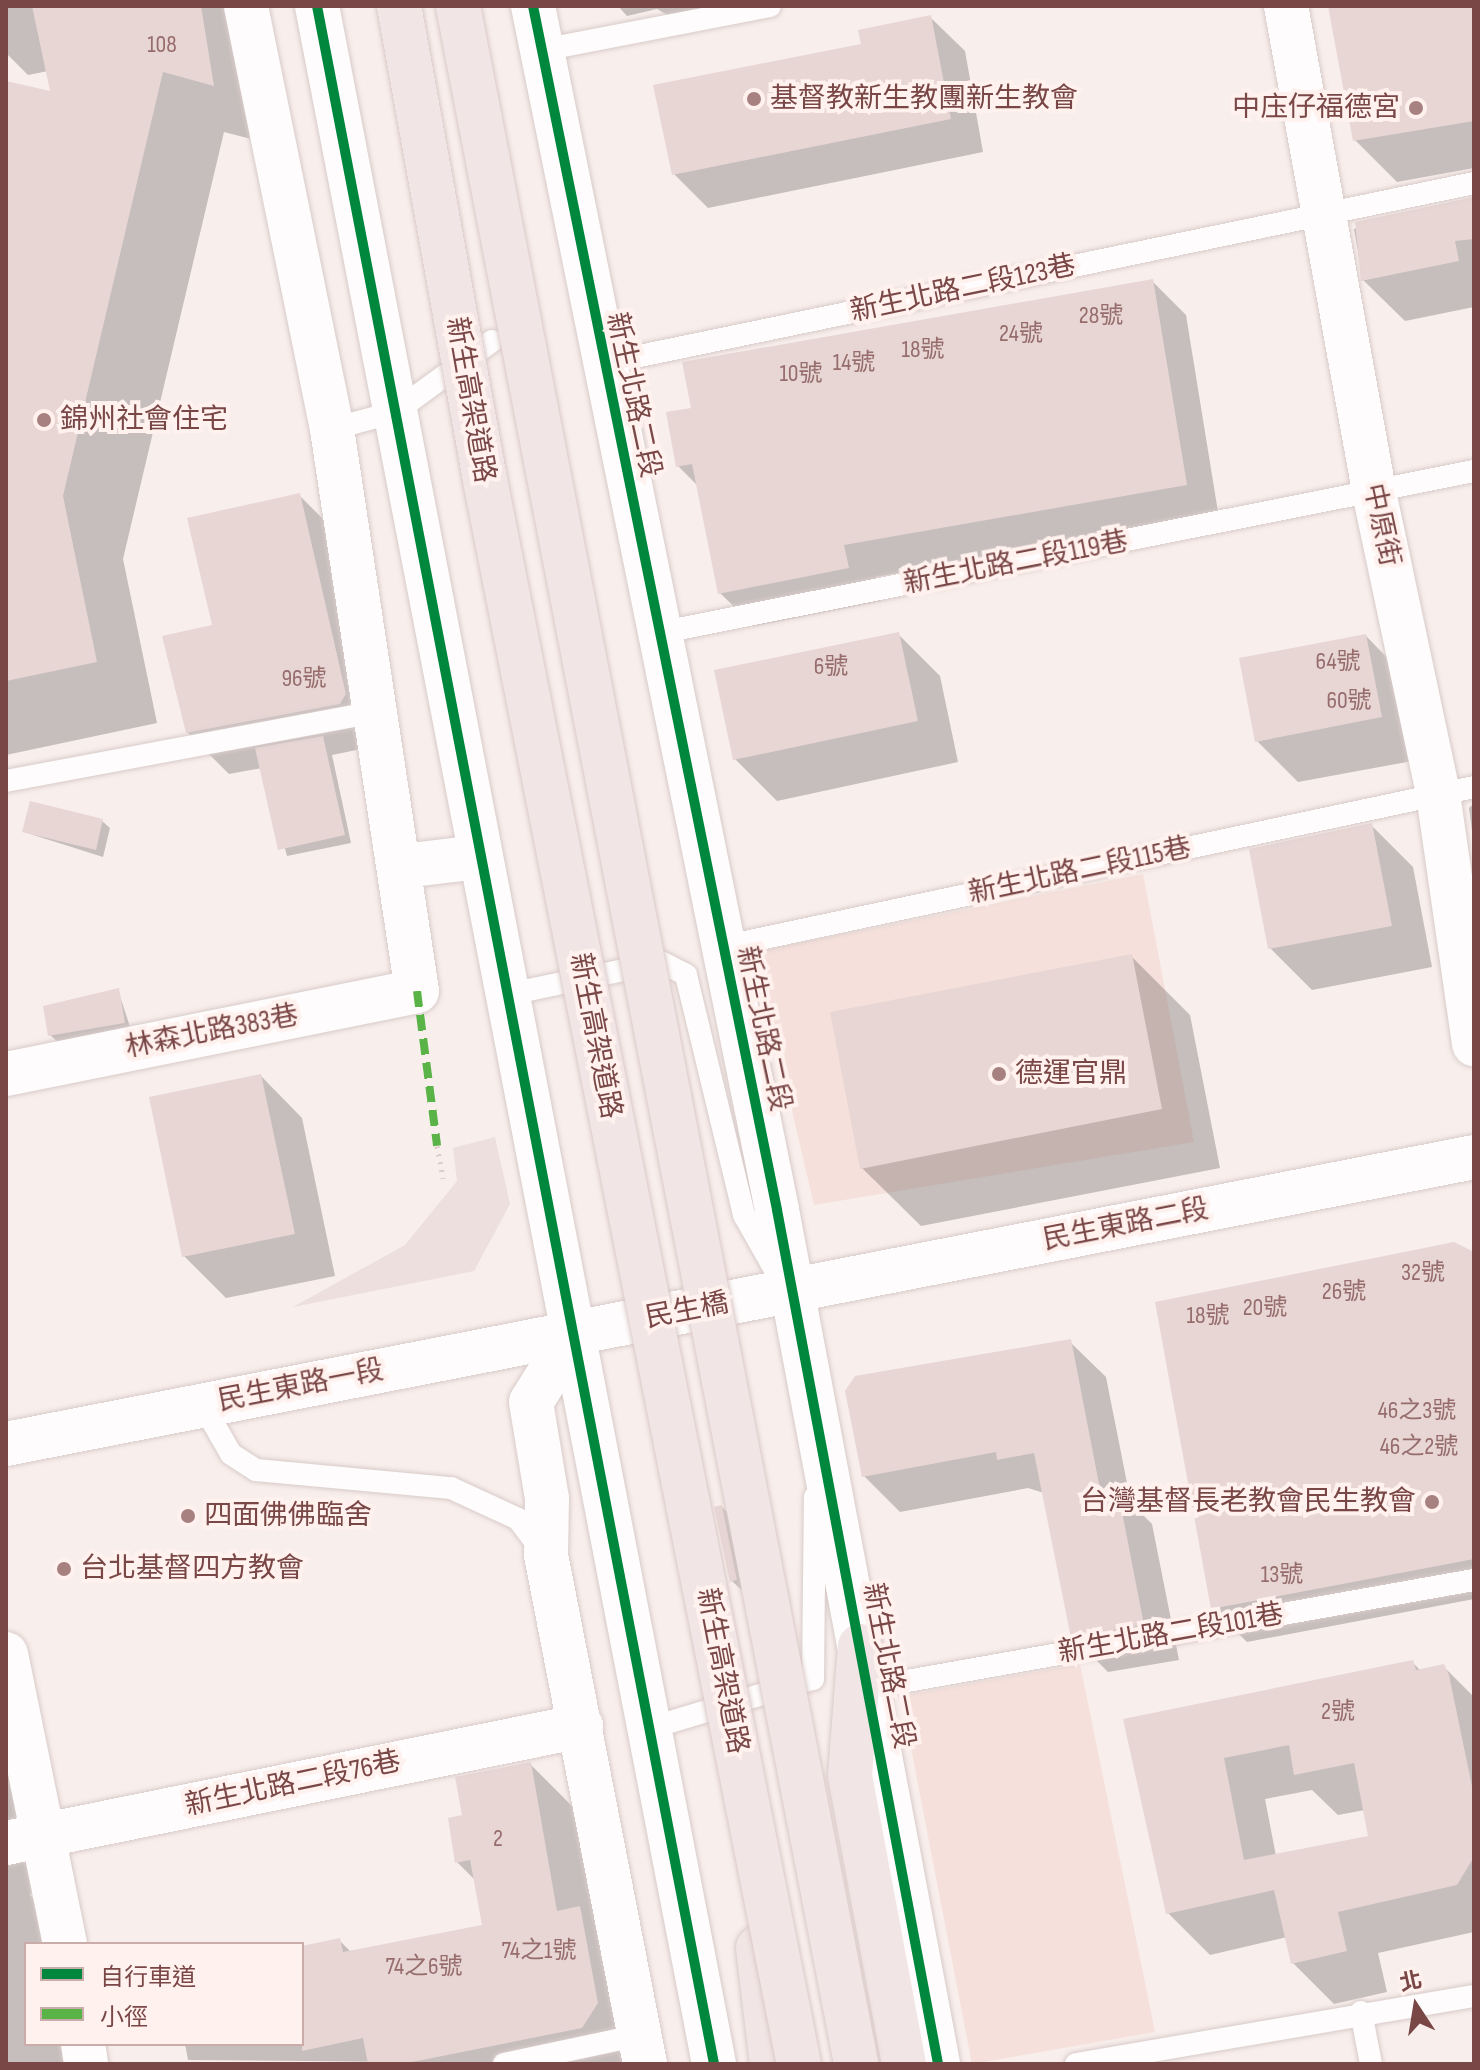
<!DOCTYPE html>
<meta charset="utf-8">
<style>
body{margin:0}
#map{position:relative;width:1480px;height:2070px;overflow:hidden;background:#f8eeeb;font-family:"Sofia Sans Condensed","Noto Sans TC",sans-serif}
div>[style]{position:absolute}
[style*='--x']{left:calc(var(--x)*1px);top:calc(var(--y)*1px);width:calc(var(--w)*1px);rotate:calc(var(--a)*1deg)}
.residential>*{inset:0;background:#f5e0db}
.industrial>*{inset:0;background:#ecdfdd}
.shadow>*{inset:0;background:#0003}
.building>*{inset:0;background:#e7d6d4}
.path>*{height:5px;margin-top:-2.5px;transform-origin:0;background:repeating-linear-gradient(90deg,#dccdcc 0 2px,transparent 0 8px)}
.roads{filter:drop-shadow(0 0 2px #d8cbc9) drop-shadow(0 0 2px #d8cbc9)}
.lane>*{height:22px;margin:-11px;padding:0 11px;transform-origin:11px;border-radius:11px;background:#fefcfc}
.street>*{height:44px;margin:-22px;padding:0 22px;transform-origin:22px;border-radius:22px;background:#fefcfc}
.secondary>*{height:44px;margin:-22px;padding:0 22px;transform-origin:22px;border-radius:22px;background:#fefcfc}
.highway>*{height:44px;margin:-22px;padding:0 22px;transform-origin:22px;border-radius:22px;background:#f2e5e5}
.bridges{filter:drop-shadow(0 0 2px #dac9c8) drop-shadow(0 0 2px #dac9c8)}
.highway-bridge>*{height:44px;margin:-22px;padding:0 22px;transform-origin:22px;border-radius:22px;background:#f2e5e5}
.quiet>*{height:8px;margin-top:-4px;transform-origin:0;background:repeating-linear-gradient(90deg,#5ab347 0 16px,transparent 0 24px)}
.cycleway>*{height:10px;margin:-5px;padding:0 5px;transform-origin:5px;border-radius:5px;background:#00873e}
.dots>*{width:22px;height:22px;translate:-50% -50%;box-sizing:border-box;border:4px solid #fff1ed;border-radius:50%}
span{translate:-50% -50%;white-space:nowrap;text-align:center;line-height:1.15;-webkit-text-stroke:8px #fff1ed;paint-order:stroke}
.number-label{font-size:24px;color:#966c6c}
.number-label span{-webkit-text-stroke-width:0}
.poi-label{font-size:28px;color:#7a4747}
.left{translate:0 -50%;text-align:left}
.right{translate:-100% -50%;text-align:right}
.street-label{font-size:28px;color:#7a4747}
.frame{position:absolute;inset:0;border:8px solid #7a4747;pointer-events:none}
.legend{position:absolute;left:24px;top:1942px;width:280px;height:104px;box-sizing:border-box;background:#fff1ed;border:2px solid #caadab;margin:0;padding:10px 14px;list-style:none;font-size:24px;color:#7a4747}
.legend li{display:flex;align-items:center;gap:16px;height:40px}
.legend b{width:40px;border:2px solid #caadab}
.north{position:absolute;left:1376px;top:1966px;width:80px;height:80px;-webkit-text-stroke:6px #fff1ed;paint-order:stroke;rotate:348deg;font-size:22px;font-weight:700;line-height:32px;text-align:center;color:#7a4747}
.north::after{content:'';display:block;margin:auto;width:28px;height:36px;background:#7a4747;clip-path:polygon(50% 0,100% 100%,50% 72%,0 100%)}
</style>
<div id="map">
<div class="residential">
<i style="clip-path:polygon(1143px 874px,1194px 1142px,814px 1205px,755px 952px)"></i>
<i style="clip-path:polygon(1080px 1664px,1155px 2032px,972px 2064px,901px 1696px)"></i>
</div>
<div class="industrial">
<i style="clip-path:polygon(495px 1137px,510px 1204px,474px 1271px,293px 1307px,405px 1245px,457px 1181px,453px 1148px)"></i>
</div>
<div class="shadow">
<i style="clip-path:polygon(6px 6px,251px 6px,274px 145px,224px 132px,123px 559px,157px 723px,6px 755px,6px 83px,52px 94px,48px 71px,28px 75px,6px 53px)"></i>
<i style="clip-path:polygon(618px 6px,722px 6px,686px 25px,657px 9px,627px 16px)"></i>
<i style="clip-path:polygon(1330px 6px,1474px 6px,1474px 168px,1397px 182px,1355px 140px)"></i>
<i style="clip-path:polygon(931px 18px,965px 51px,983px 152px,708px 208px,674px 174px,863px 45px)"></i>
<i style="clip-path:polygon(1447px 205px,1474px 232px,1474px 307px,1405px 321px,1363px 280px,1354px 229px)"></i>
<i style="clip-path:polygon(1152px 281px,1186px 315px,1219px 518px,876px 577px,881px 601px,754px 626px,720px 593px,699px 487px,678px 466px,693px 409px)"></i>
<i style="clip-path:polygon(299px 495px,341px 537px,381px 745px,332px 755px,351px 843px,287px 856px,262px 768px,229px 774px,187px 732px)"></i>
<i style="clip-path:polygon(898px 634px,940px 676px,958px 762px,777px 801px,735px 759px)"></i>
<i style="clip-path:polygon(1366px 636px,1407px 678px,1423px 759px,1298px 782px,1257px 741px)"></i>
<i style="clip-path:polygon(1474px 803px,1474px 846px,1469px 808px)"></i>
<i style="clip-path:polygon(102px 821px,110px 828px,103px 857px,24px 832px)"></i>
<i style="clip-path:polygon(1371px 825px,1413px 867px,1432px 967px,1312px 990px,1270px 948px)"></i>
<i style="clip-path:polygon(1131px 956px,1190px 1015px,1220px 1168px,921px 1226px,862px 1168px)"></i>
<i style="clip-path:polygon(118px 990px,131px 1030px,58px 1042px,50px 1035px)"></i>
<i style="clip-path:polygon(261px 1076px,302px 1118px,335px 1276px,226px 1298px,184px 1256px)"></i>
<i style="clip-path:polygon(1474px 1254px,1474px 1599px,1247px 1642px,1213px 1608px)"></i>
<i style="clip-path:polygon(1070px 1342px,1106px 1377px,1131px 1503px,1152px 1524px,1179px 1660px,1108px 1672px,1073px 1637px,1044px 1493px,1028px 1488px,900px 1512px,864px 1476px)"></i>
<i style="clip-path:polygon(722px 1507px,738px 1523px,748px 1596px,732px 1581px)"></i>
<i style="clip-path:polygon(6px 1649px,45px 1869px,30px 1895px,52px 1918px,57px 1944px,26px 1944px,26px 2044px,77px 2044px,80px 2064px,6px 2064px)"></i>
<i style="clip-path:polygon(evenodd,1413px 1663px,1421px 1671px,1443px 1666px,1474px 1697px,1474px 1932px,1378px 1953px,1387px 1992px,1334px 2004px,1293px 1963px,1287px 1937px,1210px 1955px,1168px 1913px,1126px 1721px,1413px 1663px,1312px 1790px,1338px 1815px,1365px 1810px,1370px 1838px,1276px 1856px,1265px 1799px,1312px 1790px)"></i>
<i style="clip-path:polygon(530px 1764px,575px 1809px,633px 2064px,188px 2060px,185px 2044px,302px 2044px,302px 1948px,339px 1940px,352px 1953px,484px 1927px,476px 1881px,457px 1862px,464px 1817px)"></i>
</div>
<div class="building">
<i style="clip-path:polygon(32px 6px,201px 6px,214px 86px,163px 72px,63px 496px,97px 662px,6px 681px,6px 81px,50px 91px)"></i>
<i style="clip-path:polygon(1328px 6px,1474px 6px,1474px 121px,1353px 141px)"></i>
<i style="clip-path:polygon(931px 15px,951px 119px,672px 175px,653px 85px,861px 44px,858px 30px)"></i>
<i style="clip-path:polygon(1474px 197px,1474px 239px,1455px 241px,1459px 261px,1361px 281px,1355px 222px)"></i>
<i style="clip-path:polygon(1153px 279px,1187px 485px,844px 545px,849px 568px,718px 594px,692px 464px,676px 467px,666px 412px,691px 408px,682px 362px)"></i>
<i style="clip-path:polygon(300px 493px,346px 694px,340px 704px,186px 733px,162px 636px,212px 625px,187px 518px)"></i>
<i style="clip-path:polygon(899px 632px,918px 721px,733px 760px,714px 670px)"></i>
<i style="clip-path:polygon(1366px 634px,1382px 717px,1255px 742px,1239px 658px)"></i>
<i style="clip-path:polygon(323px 736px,345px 835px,278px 850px,255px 748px)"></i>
<i style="clip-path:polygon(30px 801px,103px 819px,96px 850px,22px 832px)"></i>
<i style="clip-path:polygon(1372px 823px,1392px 926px,1268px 949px,1249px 849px)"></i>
<i style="clip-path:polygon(1132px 954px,1162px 1109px,860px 1169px,830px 1012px)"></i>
<i style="clip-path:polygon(119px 988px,125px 1023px,48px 1036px,43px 1006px)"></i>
<i style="clip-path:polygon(261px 1074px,295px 1234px,182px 1257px,149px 1097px)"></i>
<i style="clip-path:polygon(1454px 1242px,1474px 1252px,1474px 1559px,1211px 1609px,1155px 1302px)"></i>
<i style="clip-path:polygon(1071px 1339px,1100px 1489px,1117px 1486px,1144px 1625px,1071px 1638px,1034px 1453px,997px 1460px,996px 1452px,862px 1477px,845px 1391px,855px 1376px)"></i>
<i style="clip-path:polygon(722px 1505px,737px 1580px,730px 1582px,714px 1507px)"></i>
<i style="clip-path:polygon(evenodd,1413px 1660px,1416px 1670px,1444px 1664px,1449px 1675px,1474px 1796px,1474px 1857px,1457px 1885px,1338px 1912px,1347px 1951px,1291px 1964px,1274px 1890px,1166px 1914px,1123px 1719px,1413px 1660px,1289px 1745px,1294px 1775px,1354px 1763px,1368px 1836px,1244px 1860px,1224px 1758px,1289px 1745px)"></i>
<i style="clip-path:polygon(531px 1762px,557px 1911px,580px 1906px,598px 2003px,582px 2028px,402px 2064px,368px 2064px,363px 2038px,302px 2051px,302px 1946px,340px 1938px,343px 1952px,482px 1925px,470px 1860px,455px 1863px,448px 1818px,462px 1815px,455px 1777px)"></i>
</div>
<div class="path">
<i style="--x:437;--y:1146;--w:33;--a:79"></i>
</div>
<div class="roads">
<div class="lane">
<i style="--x:542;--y:50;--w:232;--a:-10.9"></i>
<i style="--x:601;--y:364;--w:892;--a:-11.71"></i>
<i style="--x:332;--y:429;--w:65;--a:-15.1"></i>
<i style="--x:395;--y:412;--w:120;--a:-36.2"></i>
<i style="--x:658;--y:633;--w:832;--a:-11.23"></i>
<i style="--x:6;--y:781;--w:380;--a:-10.6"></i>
<i style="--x:722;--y:947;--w:769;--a:-12.01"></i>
<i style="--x:505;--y:995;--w:159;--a:-11.9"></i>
<i style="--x:661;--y:962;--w:28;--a:27"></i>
<i style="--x:686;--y:975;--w:247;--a:76.4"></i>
<i style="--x:744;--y:1215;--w:63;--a:60.6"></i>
<i style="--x:203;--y:1405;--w:56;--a:60.3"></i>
<i style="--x:231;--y:1454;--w:30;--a:33"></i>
<i style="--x:256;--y:1470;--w:196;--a:5.3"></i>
<i style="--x:451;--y:1488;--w:74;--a:24.8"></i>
<i style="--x:518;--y:1519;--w:38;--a:53"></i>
<i style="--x:868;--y:1688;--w:616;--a:-10.11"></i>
<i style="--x:647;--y:1729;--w:173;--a:-16.8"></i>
<i style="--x:813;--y:1679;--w:182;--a:-89.4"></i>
<i style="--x:1361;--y:2012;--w:53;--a:79.1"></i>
<i style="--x:504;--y:2064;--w:139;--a:-12"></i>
<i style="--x:1076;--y:2064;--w:404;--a:-9.7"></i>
</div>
<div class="street">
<i style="--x:1286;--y:6;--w:494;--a:79.7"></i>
<i style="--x:1374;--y:492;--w:309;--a:78"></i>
<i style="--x:1438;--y:794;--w:253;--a:81.8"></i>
<i style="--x:403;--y:866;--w:76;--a:-6.8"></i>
<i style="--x:6;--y:1074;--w:419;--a:-11.4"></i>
<i style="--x:417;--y:991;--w:568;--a:-98.6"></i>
<i style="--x:332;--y:429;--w:432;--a:-101.5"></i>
<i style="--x:574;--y:1333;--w:81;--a:121.9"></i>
<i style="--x:531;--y:1402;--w:98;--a:80.6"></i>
<i style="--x:547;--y:1499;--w:56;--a:91"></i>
<i style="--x:546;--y:1555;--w:519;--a:78.99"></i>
<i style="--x:6;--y:1654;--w:296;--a:78.5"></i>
<i style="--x:6;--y:1843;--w:587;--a:-11.5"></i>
<i style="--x:83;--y:2044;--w:20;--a:81"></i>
</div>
<div class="secondary">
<i style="--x:317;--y:6;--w:2096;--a:79.08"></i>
<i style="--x:533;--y:6;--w:1228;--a:78.54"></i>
<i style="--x:777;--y:1210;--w:869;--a:79.32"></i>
<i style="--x:6;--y:1444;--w:1496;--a:-11.06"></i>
</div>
<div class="highway">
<i style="--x:860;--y:1646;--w:130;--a:94.4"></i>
<i style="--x:850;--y:1776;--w:293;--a:79.4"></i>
<i style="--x:758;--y:1948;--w:117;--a:83.1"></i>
</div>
</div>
<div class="bridges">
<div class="highway-bridge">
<i style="--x:399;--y:6;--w:482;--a:79.7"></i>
<i style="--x:485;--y:480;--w:1615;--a:78.79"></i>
<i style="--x:458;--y:6;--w:2096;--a:79.05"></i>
</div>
</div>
<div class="quiet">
<i style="--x:417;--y:991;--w:156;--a:82.6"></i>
</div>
<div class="cycleway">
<i style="--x:317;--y:6;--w:2096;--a:79.08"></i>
<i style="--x:533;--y:6;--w:1228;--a:78.54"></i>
<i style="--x:777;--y:1210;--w:869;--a:79.32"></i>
</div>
<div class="dots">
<i style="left:754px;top:99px;background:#a68180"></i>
<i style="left:1416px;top:108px;background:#a68180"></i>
<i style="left:44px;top:420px;background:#a68180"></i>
<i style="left:999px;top:1074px;background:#a68180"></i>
<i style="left:1432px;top:1502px;background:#a68180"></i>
<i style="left:188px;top:1516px;background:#a68180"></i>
<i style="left:64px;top:1569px;background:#a68180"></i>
</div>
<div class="number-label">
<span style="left:162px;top:45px">108</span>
<span style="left:1101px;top:316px">28號</span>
<span style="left:1021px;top:334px">24號</span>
<span style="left:923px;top:350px">18號</span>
<span style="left:854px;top:363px">14號</span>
<span style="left:801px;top:374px">10號</span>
<span style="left:1338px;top:662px">64號</span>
<span style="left:831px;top:667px">6號</span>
<span style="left:304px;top:679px">96號</span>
<span style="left:1349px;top:701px">60號</span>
<span style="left:1423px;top:1273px">32號</span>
<span style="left:1344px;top:1292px">26號</span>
<span style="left:1265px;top:1308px">20號</span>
<span style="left:1208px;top:1316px">18號</span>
<span style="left:1417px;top:1411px">46之3號</span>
<span style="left:1419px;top:1447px">46之2號</span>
<span style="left:1282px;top:1575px">13號</span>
<span style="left:1338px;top:1712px">2號</span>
<span style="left:498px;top:1839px">2</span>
<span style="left:539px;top:1951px">74之1號</span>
<span style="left:424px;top:1967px">74之6號</span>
</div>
<div class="poi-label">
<span class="left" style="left:770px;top:99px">基督教新生教團新生教會</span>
<span class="right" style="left:1400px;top:108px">中庒仔福德宮</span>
<span class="left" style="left:60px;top:420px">錦州社會住宅</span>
<span class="left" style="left:1015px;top:1074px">德運官鼎</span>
<span class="right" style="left:1416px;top:1502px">台灣基督長老教會民生教會</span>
<span class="left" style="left:204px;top:1516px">四面佛佛臨舍</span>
<span class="left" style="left:80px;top:1569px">台北基督四方教會</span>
</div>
<div class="street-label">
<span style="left:963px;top:289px;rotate:-12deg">新生北路二段123巷</span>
<span style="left:633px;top:395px;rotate:78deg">新生北路二段</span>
<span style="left:470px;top:400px;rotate:80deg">新生高架道路</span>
<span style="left:1381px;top:525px;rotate:78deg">中原街</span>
<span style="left:1016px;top:563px;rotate:-11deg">新生北路二段119巷</span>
<span style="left:1080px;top:871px;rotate:-12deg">新生北路二段115巷</span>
<span style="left:763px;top:1029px;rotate:78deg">新生北路二段</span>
<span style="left:212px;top:1032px;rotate:-11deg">林森北路383巷</span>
<span style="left:595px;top:1036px;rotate:79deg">新生高架道路</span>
<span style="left:1126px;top:1225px;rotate:-11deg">民生東路二段</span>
<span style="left:687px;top:1311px;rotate:-11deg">民生橋</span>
<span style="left:301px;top:1386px;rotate:-11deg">民生東路一段</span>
<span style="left:1171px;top:1634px;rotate:-10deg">新生北路二段101巷</span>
<span style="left:888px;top:1666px;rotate:79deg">新生北路二段</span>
<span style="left:722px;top:1671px;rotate:79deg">新生高架道路</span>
<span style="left:293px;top:1784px;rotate:-12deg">新生北路二段76巷</span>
</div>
<div class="frame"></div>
<ul class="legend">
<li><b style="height:10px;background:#00873e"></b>自行車道</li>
<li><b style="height:10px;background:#5ab347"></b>小徑</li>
</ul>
<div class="north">北</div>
</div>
